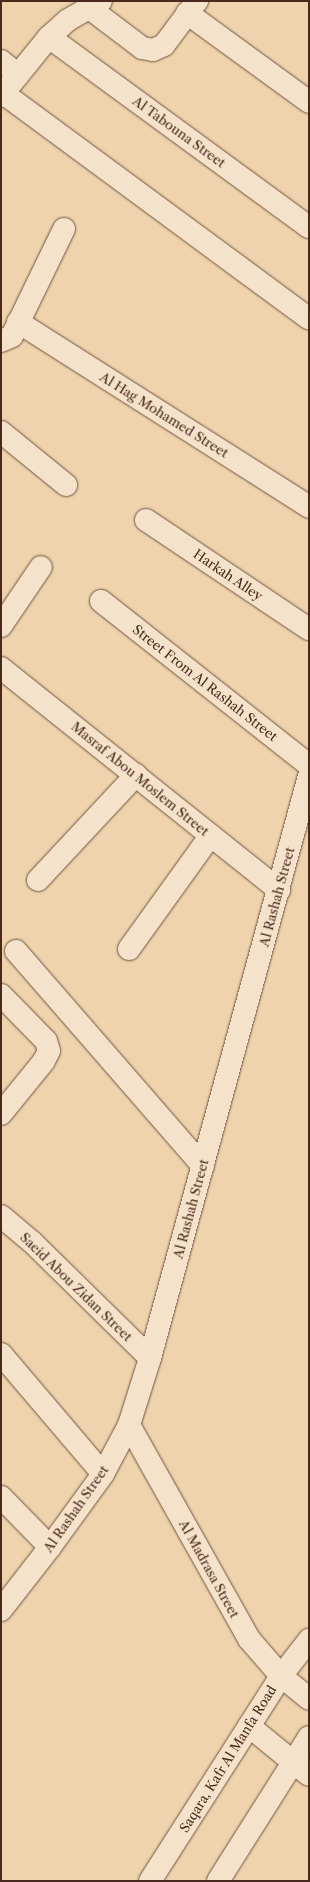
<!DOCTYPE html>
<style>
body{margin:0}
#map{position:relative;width:310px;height:1882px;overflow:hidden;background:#efd3ad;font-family:"Libre Caslon Text",serif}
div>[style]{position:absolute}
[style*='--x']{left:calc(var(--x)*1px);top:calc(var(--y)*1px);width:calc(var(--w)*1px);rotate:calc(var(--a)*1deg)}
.roads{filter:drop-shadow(0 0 1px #725440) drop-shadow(0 0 1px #725440)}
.minor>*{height:22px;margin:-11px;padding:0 11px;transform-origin:11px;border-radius:11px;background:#f5e2ca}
span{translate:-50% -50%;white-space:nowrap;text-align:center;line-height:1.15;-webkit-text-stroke:3px #f5e2ca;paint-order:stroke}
.street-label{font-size:13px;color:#49291c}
.frame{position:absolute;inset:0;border:2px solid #49291c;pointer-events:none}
</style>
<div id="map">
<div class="roads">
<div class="minor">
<i style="--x:88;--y:7;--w:68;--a:37.2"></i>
<i style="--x:142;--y:48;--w:11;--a:10"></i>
<i style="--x:153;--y:50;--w:12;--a:-24"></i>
<i style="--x:164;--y:45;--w:55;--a:-53.1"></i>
<i style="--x:187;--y:13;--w:151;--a:36.1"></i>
<i style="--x:49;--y:37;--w:322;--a:36.2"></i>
<i style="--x:1;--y:61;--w:22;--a:39"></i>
<i style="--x:3;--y:93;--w:380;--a:36.4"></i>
<i style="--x:1;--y:96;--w:76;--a:-50.9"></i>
<i style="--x:49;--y:37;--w:25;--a:-42"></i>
<i style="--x:68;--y:20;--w:38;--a:-30"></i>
<i style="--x:18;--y:322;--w:345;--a:32.4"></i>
<i style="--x:1;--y:341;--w:12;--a:-24"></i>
<i style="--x:12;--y:336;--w:119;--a:-64.1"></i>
<i style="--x:1;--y:432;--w:84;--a:39.2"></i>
<i style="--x:146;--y:520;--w:196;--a:33.8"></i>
<i style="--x:101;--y:601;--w:265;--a:38.3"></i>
<i style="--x:1;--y:626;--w:71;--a:-55.9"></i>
<i style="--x:1;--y:668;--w:356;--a:38.6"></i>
<i style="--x:38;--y:880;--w:144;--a:-47"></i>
<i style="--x:129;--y:949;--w:140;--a:-54.3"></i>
<i style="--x:16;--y:951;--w:285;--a:49"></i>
<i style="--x:1;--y:995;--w:64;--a:45.6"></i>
<i style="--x:46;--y:1041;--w:10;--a:73"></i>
<i style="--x:49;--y:1051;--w:11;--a:117"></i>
<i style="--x:44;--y:1061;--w:68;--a:129.1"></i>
<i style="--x:1;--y:1216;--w:42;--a:40.2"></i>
<i style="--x:33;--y:1243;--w:164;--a:44.5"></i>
<i style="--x:1;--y:1354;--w:157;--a:49.6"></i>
<i style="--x:129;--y:1425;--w:245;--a:60.7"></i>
<i style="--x:249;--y:1639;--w:49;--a:49.1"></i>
<i style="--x:281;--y:1676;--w:36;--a:39"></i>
<i style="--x:1;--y:1497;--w:70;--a:45.6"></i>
<i style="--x:1;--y:1610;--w:80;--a:-52.1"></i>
<i style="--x:50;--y:1547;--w:90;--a:-54"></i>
<i style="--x:103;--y:1474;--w:55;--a:-62"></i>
<i style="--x:129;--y:1425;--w:70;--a:-72.6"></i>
<i style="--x:150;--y:1358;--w:603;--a:-74.72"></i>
<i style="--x:249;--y:1726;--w:77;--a:39.2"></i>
<i style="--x:150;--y:1881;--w:243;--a:-57.4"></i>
<i style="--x:281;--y:1676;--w:46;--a:-52.1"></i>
<i style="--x:218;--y:1881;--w:170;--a:-57.7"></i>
</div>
</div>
<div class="street-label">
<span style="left:179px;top:132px;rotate:36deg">Al Tabouna Street</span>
<span style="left:164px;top:415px;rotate:32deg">Al Hag Mohamed Street</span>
<span style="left:228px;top:575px;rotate:34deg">Harkah Alley</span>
<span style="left:205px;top:683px;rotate:38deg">Street From Al Rashah Street</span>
<span style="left:140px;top:779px;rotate:39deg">Masraf Abou Moslem Street</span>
<span style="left:277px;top:897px;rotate:-75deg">Al Rashah Street</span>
<span style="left:191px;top:1209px;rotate:-75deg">Al Rashah Street</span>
<span style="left:76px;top:1287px;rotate:44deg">Saeid Abou Zidan Street</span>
<span style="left:76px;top:1509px;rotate:-55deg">Al Rashah Street</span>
<span style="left:209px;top:1569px;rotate:61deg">Al Madrasa Street</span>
<span style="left:228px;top:1759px;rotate:-58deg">Saqara, Kafr Al Manfa Road</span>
</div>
<div class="frame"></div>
</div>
